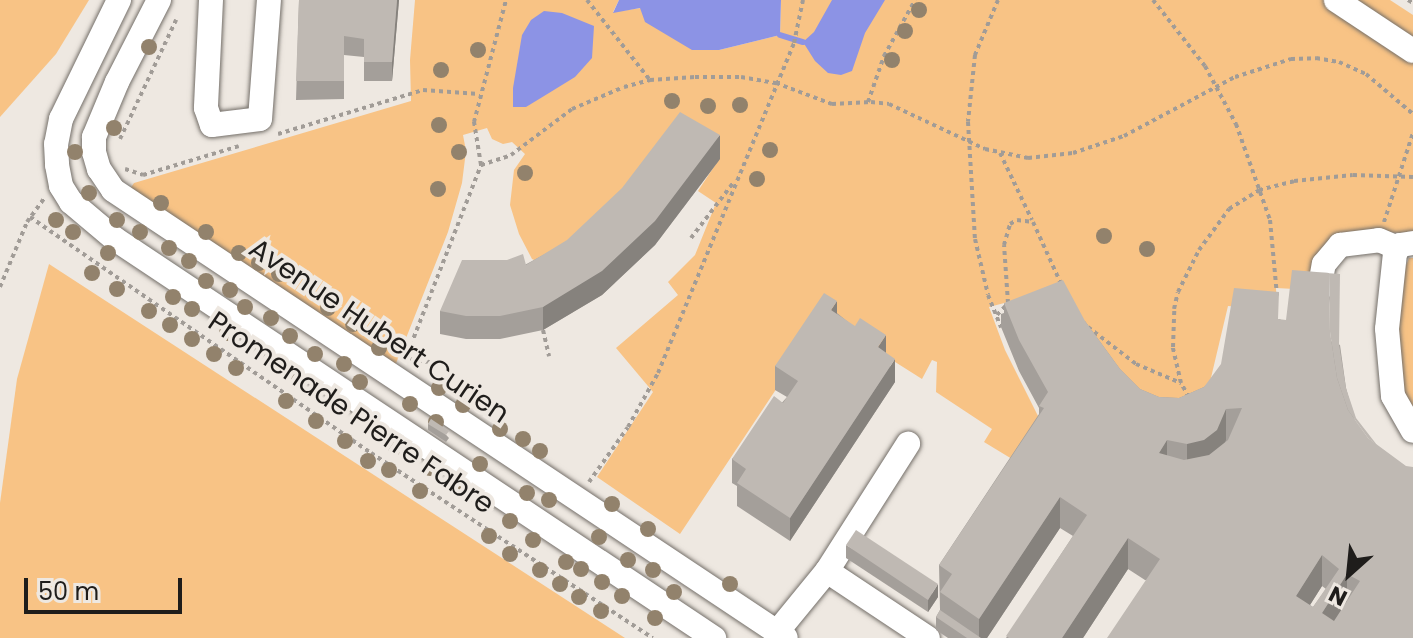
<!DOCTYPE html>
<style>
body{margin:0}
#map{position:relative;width:1413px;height:638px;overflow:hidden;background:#eee8e1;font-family:Poppins,sans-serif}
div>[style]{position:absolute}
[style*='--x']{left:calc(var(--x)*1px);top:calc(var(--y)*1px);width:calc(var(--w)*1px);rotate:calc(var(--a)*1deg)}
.green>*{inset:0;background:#f8c385}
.water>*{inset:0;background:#8c93e5}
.stream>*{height:6px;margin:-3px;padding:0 3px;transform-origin:3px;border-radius:3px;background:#8c93e5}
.path>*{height:4px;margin-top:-2px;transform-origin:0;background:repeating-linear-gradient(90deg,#a19c97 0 4px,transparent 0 8px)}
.roads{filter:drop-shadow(0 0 2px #746f69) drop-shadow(0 0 2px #746f69)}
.minor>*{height:24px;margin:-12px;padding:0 12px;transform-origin:12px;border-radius:12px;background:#fff}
.trees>*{width:16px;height:16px;margin:-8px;border-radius:50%;background:#92826c}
.wall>*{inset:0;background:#a49f9a}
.shaded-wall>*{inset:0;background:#86827d}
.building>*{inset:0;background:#bfb9b3}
span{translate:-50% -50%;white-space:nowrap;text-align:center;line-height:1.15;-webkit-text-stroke:8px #eee8e1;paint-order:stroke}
.street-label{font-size:28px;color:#1f1d1b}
.north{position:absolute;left:1309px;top:534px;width:80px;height:80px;-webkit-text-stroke:6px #eee8e1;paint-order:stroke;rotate:207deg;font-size:22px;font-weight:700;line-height:32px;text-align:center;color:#1f1d1b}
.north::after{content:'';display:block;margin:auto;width:28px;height:36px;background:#1f1d1b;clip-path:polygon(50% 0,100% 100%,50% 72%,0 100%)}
.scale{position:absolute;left:24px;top:578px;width:158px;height:36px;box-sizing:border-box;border:4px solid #1f1d1b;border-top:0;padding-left:10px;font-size:24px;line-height:28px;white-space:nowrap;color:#1f1d1b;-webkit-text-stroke:6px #eee8e1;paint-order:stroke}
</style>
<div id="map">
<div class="green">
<i style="clip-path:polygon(0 0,89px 0,56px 54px,0 117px)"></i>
<i style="clip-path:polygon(415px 0,619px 0,613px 12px,641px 8px,719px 50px,780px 35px,781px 0,1326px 0,1413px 58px,1413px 233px,1371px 232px,1345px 237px,1313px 290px,1276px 288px,1277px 310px,1228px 306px,1210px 382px,1202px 392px,1160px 406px,1012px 301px,989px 307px,1005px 350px,1039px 418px,1012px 459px,984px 442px,992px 429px,936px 392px,937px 362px,932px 360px,922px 379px,824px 317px,680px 534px,597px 477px,653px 392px,616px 348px,678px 295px,668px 282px,695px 255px,716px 203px,698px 191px,719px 159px,592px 229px,547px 266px,532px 259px,519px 234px,510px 205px,514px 170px,525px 154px,512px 142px,503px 144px,492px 139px,487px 128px,463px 135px,466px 151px,462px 183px,448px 232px,395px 366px,130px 189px,134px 183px,411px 101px,410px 60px)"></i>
<i style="clip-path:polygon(1348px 0,1390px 0,1413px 15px,1413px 43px)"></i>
<i style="clip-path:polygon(1409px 258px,1413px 258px,1413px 418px,1404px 398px,1397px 340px,1402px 276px)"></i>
<i style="clip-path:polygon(49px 264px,625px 638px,0 638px,0 503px,17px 379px)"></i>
</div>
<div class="water">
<i style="clip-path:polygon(619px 0,781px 0,780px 35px,719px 50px,692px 50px,645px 22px,640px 8px,613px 13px)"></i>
<i style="clip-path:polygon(832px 0,885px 0,865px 33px,852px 71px,841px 75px,828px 73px,815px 61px,803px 42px,814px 32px)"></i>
<i style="clip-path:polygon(544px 11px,562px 13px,594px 26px,592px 58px,575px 77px,549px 93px,526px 107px,513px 107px,513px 88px,522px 35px,531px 20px)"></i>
</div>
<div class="stream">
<i style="--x:780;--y:35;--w:24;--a:17"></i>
</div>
<div class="path">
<i style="--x:587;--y:0;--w:102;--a:51.8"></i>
<i style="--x:998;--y:0;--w:60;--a:112.7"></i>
<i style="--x:975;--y:55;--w:67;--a:96"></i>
<i style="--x:968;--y:122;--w:117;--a:86.6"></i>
<i style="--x:975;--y:239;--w:57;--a:76.9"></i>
<i style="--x:988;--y:295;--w:35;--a:68"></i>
<i style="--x:1153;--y:0;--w:84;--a:51.8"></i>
<i style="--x:1205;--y:66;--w:66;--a:61.9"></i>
<i style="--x:1236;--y:124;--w:102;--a:70.5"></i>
<i style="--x:1270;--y:220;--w:76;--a:84.7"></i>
<i style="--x:1408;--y:0;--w:6;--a:31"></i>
<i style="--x:868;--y:102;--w:49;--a:-70.8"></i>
<i style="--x:884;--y:56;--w:64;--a:-61"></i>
<i style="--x:278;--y:134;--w:152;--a:-16.9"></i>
<i style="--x:423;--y:90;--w:56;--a:4.1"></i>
<i style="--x:120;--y:139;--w:132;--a:-64.8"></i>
<i style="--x:1000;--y:153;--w:74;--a:64.5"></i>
<i style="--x:481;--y:165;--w:32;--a:-18"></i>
<i style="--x:511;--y:155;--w:76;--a:-37"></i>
<i style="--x:572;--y:109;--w:56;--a:-22.9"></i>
<i style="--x:624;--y:87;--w:27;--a:-15"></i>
<i style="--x:650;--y:80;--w:45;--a:-3.8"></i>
<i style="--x:695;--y:77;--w:46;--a:0"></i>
<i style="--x:741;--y:77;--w:36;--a:10"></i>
<i style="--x:776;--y:83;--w:60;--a:20.6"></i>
<i style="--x:832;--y:104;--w:39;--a:-3"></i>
<i style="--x:871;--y:102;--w:18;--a:6"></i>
<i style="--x:889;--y:104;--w:106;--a:25.1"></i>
<i style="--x:985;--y:149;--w:44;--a:11.8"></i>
<i style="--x:1028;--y:158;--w:45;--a:-6.3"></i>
<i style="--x:1073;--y:153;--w:54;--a:-18.4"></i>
<i style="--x:1124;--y:136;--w:126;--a:-28"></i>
<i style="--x:1235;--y:77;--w:59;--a:-17.8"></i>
<i style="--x:1291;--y:59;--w:25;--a:-2"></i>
<i style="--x:1316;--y:58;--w:23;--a:10"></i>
<i style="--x:1339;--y:62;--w:30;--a:24"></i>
<i style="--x:1366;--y:74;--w:62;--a:40.4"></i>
<i style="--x:125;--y:169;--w:19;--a:18"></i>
<i style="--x:143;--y:175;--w:100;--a:-16.8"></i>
<i style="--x:30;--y:217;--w:415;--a:34.7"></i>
<i style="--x:371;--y:453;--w:337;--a:33.3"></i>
<i style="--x:1384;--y:222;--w:94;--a:-72"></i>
<i style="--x:691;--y:238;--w:69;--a:-52.6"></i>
<i style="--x:0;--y:287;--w:70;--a:-67.4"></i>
<i style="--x:27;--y:222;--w:29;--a:-54"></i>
<i style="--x:997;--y:315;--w:16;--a:-47"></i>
<i style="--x:1008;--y:303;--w:58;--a:-93.9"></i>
<i style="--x:1004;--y:245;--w:22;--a:-74"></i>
<i style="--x:1010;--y:224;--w:8;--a:-30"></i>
<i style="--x:1017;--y:220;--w:16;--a:7"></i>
<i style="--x:1033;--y:222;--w:70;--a:65.6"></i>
<i style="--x:1088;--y:327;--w:61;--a:37.6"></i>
<i style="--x:1136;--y:364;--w:49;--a:22.9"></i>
<i style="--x:543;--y:330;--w:27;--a:77"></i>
<i style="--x:410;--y:359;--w:37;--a:9"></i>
<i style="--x:405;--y:360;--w:209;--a:-68.7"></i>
<i style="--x:481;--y:165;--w:44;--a:-99.2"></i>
<i style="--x:474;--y:122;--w:126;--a:-75.3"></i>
<i style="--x:1189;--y:397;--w:16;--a:-120"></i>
<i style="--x:1181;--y:383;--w:37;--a:-103"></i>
<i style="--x:1173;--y:347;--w:38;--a:-88"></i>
<i style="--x:1174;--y:309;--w:17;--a:-77"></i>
<i style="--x:1178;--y:292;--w:47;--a:-63.4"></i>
<i style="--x:1199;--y:250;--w:51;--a:-53.8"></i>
<i style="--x:1229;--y:209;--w:36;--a:-32"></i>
<i style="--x:1259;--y:190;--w:36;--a:-14"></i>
<i style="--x:1294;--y:181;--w:59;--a:-5.8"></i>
<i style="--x:1353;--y:175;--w:60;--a:1.9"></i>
<i style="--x:589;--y:482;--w:67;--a:-54.7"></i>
<i style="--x:628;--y:427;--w:62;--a:-60.9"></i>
<i style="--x:658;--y:373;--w:357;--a:-67.6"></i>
<i style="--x:794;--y:43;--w:44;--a:-78.2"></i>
</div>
<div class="roads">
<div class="minor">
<i style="--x:119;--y:0;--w:132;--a:116"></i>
<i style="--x:61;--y:119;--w:25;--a:101"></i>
<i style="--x:56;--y:144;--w:21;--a:87"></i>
<i style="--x:57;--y:165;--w:21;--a:79"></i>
<i style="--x:61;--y:186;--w:19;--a:58"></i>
<i style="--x:71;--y:202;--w:57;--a:40.1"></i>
<i style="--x:115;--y:239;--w:720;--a:33.67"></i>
<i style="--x:159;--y:0;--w:92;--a:117.1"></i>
<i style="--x:117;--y:82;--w:60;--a:112.7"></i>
<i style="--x:94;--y:137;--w:15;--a:90"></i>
<i style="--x:94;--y:152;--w:18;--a:74"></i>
<i style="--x:99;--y:169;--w:25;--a:56"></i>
<i style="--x:113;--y:190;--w:808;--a:33.65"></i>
<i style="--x:211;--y:0;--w:108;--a:92.7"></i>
<i style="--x:206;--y:108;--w:18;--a:71"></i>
<i style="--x:212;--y:125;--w:48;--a:-7.1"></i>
<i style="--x:260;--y:119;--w:119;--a:-85.7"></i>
<i style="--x:1336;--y:0;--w:92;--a:33.5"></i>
<i style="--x:1413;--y:243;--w:13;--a:171"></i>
<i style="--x:1400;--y:245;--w:9;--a:122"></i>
<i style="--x:1395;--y:253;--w:76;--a:96"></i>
<i style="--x:1387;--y:329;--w:67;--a:84.9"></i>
<i style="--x:1393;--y:396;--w:40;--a:60.3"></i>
<i style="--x:1319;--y:291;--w:27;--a:-80"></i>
<i style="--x:1324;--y:264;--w:25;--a:-50"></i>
<i style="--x:1340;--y:245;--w:39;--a:-7"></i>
<i style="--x:1379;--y:240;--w:21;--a:23"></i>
<i style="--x:827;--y:571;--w:121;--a:33.6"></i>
<i style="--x:777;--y:632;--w:79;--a:-50.7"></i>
<i style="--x:827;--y:571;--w:151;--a:-57.5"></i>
</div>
</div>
<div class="trees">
<i style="left:919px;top:10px"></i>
<i style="left:905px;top:31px"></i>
<i style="left:149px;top:47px"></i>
<i style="left:478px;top:50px"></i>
<i style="left:892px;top:60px"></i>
<i style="left:441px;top:70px"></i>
<i style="left:672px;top:101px"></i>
<i style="left:740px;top:105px"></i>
<i style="left:708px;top:106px"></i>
<i style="left:439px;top:125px"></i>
<i style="left:114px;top:128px"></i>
<i style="left:770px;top:150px"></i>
<i style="left:75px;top:152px"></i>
<i style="left:459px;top:152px"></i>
<i style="left:525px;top:173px"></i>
<i style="left:757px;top:179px"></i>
<i style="left:438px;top:189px"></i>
<i style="left:89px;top:193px"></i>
<i style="left:161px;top:203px"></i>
<i style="left:56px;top:220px"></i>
<i style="left:117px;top:220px"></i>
<i style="left:73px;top:232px"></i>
<i style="left:140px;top:232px"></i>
<i style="left:206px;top:232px"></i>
<i style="left:1104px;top:236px"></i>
<i style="left:169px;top:248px"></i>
<i style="left:1147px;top:249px"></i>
<i style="left:108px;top:253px"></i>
<i style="left:239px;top:253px"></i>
<i style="left:189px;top:261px"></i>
<i style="left:259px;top:263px"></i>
<i style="left:92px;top:273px"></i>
<i style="left:279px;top:274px"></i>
<i style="left:206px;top:281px"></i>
<i style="left:117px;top:289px"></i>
<i style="left:230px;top:290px"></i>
<i style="left:173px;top:297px"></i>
<i style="left:245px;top:307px"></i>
<i style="left:328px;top:308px"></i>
<i style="left:192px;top:309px"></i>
<i style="left:149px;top:311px"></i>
<i style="left:271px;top:318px"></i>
<i style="left:353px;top:324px"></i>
<i style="left:170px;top:325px"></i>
<i style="left:227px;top:333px"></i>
<i style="left:290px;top:336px"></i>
<i style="left:192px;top:339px"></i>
<i style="left:247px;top:346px"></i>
<i style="left:379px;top:348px"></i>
<i style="left:214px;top:354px"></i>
<i style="left:315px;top:354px"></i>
<i style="left:272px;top:363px"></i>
<i style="left:344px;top:364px"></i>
<i style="left:236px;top:368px"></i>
<i style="left:299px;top:381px"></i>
<i style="left:360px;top:382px"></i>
<i style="left:439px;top:388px"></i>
<i style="left:286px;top:401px"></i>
<i style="left:410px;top:404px"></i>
<i style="left:463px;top:405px"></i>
<i style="left:316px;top:421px"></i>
<i style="left:436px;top:422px"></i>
<i style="left:500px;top:429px"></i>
<i style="left:523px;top:439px"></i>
<i style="left:345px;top:441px"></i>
<i style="left:395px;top:447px"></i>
<i style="left:540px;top:451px"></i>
<i style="left:368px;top:461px"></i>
<i style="left:480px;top:464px"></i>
<i style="left:430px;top:468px"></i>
<i style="left:389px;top:470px"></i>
<i style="left:454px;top:486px"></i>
<i style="left:420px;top:491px"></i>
<i style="left:527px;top:493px"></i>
<i style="left:469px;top:494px"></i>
<i style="left:549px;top:500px"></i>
<i style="left:612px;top:504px"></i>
<i style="left:510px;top:521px"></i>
<i style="left:648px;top:529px"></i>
<i style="left:489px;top:536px"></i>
<i style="left:599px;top:537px"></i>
<i style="left:533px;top:540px"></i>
<i style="left:510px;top:554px"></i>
<i style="left:628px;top:560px"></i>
<i style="left:566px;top:562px"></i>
<i style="left:581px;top:569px"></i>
<i style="left:540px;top:570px"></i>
<i style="left:653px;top:570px"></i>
<i style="left:602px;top:582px"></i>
<i style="left:560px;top:584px"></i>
<i style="left:730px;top:584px"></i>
<i style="left:674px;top:592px"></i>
<i style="left:622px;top:596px"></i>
<i style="left:579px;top:597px"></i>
<i style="left:601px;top:611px"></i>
<i style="left:655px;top:618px"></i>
</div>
<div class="wall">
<i style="clip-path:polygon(299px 0,399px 0,392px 81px,364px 81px,364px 57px,344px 55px,344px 99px,296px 100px)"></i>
<i style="clip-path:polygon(720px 159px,655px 245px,602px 295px,543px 330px,500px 339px,466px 339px,440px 334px,440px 311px)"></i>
<i style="clip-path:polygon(evenodd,1004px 303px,1085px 321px,1120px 369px,1140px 389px,1159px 397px,1179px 398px,1204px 387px,1279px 319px,1340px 345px,1346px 388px,1413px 638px,1145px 580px,1128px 569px,1083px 638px,1006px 638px,1073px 536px,1060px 528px,987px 638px,948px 638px,936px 630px,936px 617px,940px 610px,939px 565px,1039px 414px,1039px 408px,1019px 371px,1001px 327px,1001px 314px,1004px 313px,1004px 303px,1322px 586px,1326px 589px,1313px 607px,1310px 605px,1322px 586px)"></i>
<i style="clip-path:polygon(837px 313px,886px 353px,895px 382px,790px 541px,737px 506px,737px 486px,732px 483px,732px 459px,787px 397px,775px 390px,775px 366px)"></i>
<i style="clip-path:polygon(431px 419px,449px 438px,446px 442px,428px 430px,428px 424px)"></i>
<i style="clip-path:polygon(846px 545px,938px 597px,928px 612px,846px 558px)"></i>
</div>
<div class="shaded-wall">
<i style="clip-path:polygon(397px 0,399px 0,392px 81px,392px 62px)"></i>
<i style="clip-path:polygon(720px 135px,720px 159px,655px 245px,602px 295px,543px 330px,543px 307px)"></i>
<i style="clip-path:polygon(837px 301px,837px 325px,831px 310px)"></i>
<i style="clip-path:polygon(886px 335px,886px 358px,878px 347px)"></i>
<i style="clip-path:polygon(895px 359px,895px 382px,790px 541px,790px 518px)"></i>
<i style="clip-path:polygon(1226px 409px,1226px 440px,1217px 461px,1187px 475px,1187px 444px)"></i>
<i style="clip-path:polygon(1167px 440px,1167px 471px,1159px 453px)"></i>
<i style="clip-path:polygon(1060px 497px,1060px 528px,987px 638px,979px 638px,979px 619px)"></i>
<i style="clip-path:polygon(1128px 538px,1128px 569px,1083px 638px,1062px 638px)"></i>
<i style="clip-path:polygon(1322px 555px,1322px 586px,1296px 627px,1296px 596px)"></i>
<i style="clip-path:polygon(1347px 574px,1347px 605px,1326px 638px,1322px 613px)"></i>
<i style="clip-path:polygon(938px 584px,938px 597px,928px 612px,928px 600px)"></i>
</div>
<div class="building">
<i style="clip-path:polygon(299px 0,397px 0,392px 62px,364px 62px,364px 39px,344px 36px,344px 81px,296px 81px)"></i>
<i style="clip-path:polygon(680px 112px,720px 135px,655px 221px,602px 271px,543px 307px,500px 316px,466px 316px,440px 311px,462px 260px,507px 260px,523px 254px,526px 265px,567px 240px,622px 188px)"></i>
<i style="clip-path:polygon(evenodd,1292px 270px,1329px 273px,1330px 332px,1337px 378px,1348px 410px,1368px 438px,1406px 466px,1413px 467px,1413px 638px,1107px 638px,1160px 559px,1128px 538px,1062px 638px,1009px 638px,1006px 636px,1087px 515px,1060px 497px,979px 619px,940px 592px,952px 574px,939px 565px,1044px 408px,1039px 406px,1048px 392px,1019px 340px,1004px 303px,1063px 280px,1085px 321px,1120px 369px,1140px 389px,1159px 397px,1179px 398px,1204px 387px,1221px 364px,1234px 288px,1279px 292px,1278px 319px,1286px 320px,1292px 270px,1242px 408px,1228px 440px,1209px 455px,1184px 460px,1159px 453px,1167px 440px,1187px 444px,1204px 440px,1217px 430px,1226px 409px,1242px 408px,1292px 270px,1322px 555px,1339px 569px,1313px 607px,1296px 596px,1322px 555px,1292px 270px,1347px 574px,1360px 581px,1334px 621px,1322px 613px,1347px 574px)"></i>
<i style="clip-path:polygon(1297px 271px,1340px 274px,1339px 344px,1346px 388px,1356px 418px,1377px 445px,1368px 438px,1348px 410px,1337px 378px,1330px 332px,1329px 273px)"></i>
<i style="clip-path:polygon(824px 293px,837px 301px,831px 310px,855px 326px,860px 318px,886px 335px,878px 347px,895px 359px,790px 518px,737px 483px,746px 469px,732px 459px,774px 396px,783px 403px,798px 381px,775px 366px)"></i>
<i style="clip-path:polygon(431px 419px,449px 431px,446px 435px,428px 424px)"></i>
<i style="clip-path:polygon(856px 530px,938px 584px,928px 600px,846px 545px)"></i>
<i style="clip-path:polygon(940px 610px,981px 638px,967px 638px,936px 617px)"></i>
</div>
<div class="street-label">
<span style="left:379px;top:331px;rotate:34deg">Avenue Hubert Curien</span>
<span style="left:351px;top:413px;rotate:34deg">Promenade Pierre Fabre</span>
</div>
<div class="north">N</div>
<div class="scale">50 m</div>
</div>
